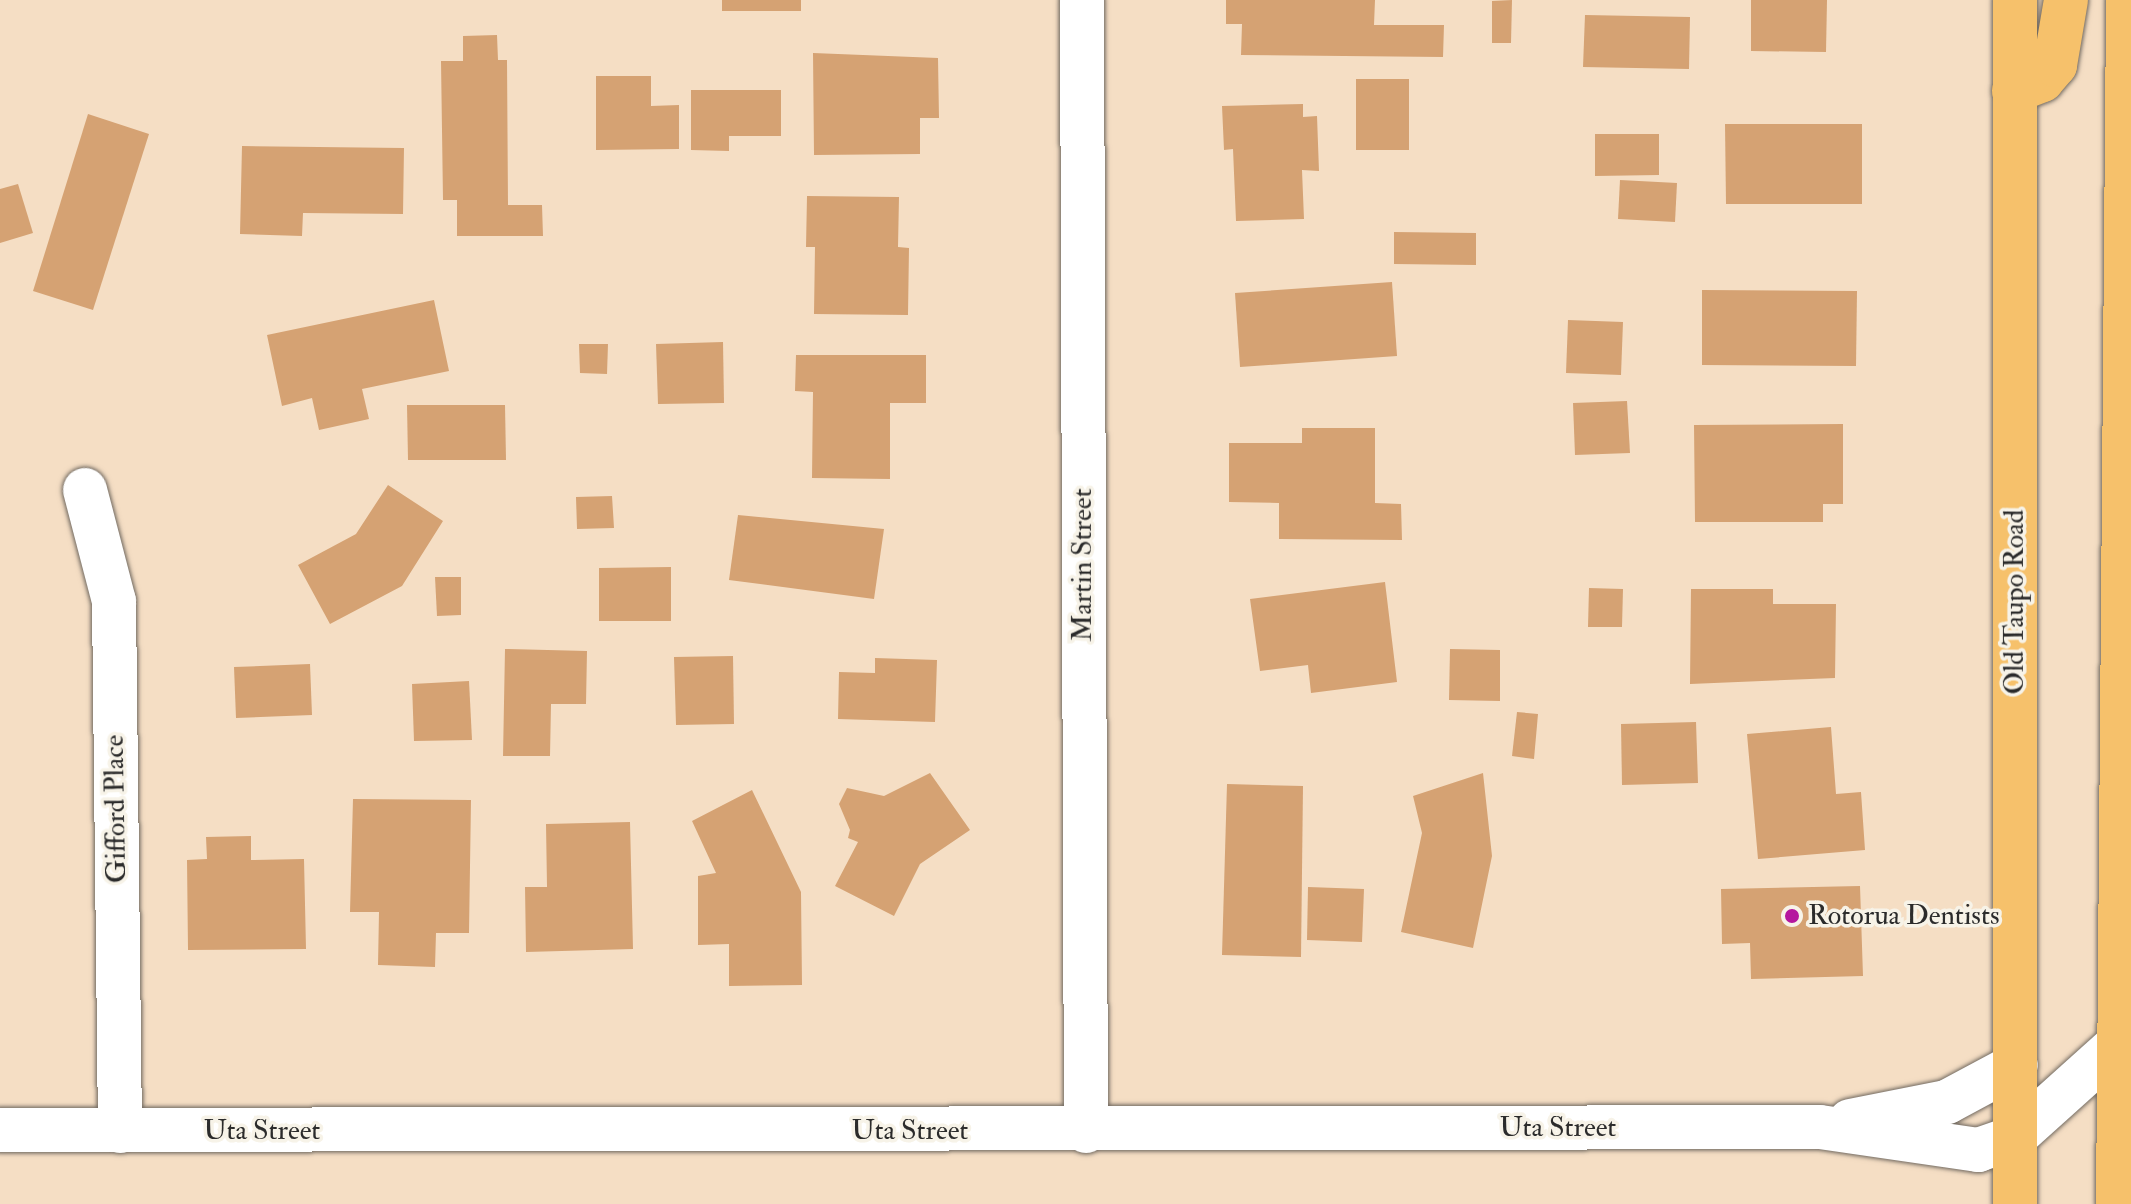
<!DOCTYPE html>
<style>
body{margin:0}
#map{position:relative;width:2131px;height:1204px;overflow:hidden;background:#f5dec4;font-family:"IM FELL Double Pica",serif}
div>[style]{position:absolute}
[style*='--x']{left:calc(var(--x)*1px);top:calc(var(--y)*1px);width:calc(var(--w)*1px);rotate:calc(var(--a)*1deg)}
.building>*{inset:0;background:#d5a273}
.roads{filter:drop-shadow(0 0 2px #726a61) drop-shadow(0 0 2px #726a61)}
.street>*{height:44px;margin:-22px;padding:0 22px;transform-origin:22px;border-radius:22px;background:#fff}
.highway>*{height:44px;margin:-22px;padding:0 22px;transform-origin:22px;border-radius:22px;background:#f6c16b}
.dots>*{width:22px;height:22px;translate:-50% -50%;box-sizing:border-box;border:4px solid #f7f3e8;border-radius:50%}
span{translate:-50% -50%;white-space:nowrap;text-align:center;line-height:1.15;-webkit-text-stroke:7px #f7f3e8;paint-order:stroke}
.street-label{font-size:28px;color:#2b2b2b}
.poi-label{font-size:28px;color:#2b2b2b}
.left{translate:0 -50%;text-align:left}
</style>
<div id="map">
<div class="building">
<i style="clip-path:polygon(722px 0,801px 0,801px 11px,722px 11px)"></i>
<i style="clip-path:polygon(1226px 0,1375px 0,1374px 25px,1444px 25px,1443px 57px,1241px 55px,1242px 24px,1226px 24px)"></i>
<i style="clip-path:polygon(1512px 0,1511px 43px,1492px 43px,1492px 1px)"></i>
<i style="clip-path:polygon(1751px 0,1827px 0,1826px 52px,1751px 51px)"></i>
<i style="clip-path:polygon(1585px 15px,1690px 17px,1689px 69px,1583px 67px)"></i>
<i style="clip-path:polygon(497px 35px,498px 60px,507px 60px,508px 205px,542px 205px,543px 236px,457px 236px,457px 200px,443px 200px,441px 61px,463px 61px,463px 36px)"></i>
<i style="clip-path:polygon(813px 53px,938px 58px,939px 118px,920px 118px,920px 154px,814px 155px)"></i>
<i style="clip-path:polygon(596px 76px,651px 76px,651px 106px,679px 105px,679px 149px,596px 150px)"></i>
<i style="clip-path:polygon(1356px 79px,1409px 79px,1409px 150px,1356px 150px)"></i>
<i style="clip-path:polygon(691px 90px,781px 90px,781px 136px,729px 136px,729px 151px,691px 150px)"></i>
<i style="clip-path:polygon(1303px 104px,1303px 117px,1317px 116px,1319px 171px,1302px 170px,1304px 219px,1236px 221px,1233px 149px,1224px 150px,1222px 106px)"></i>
<i style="clip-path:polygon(88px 114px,149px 134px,93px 310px,33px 291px)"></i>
<i style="clip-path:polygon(1725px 124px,1862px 124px,1862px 204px,1726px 204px)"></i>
<i style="clip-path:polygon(1595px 134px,1659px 134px,1659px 175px,1595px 176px)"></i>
<i style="clip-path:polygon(242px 146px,404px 148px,403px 214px,303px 213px,302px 236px,240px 234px)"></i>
<i style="clip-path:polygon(1620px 180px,1677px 183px,1675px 222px,1618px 219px)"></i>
<i style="clip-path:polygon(18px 184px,33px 233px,0 243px,0 189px)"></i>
<i style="clip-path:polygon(807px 196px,899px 197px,898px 247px,909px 248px,908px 315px,814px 314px,815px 247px,806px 247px)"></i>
<i style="clip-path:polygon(1394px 232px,1476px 233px,1476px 265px,1394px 264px)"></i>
<i style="clip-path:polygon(1392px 282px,1397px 356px,1240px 367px,1235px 293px)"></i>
<i style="clip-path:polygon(1702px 290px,1857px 291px,1856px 366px,1702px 365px)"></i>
<i style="clip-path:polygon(434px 300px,449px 371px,362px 389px,369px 419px,319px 430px,312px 398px,282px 406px,267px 335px)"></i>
<i style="clip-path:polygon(1568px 320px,1623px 322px,1621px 375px,1566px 373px)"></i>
<i style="clip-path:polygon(723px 342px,724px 403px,658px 404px,656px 344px)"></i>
<i style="clip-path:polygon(579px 344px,608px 344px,607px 374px,580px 373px)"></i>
<i style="clip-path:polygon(796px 355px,926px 355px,926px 403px,890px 403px,890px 479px,812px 478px,813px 392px,795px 391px)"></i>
<i style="clip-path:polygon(1627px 401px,1630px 453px,1575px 455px,1573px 403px)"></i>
<i style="clip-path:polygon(407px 405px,505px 405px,506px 460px,408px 460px)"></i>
<i style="clip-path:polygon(1843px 424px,1843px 504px,1823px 504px,1823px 522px,1695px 522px,1694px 425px)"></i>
<i style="clip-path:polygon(1302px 428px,1375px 428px,1375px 503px,1401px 504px,1402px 540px,1279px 539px,1279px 503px,1229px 502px,1229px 443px,1302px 443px)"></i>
<i style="clip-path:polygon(388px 485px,443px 521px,402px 586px,330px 624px,298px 565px,356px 534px)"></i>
<i style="clip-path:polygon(612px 496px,614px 528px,577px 529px,576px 497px)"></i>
<i style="clip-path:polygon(738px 515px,884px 529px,874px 599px,729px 580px)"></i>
<i style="clip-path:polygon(671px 567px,671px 621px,599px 621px,599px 568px)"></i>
<i style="clip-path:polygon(435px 577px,461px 577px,461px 615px,437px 616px)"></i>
<i style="clip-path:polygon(1385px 582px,1397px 682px,1311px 693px,1308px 665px,1260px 671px,1250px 599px)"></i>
<i style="clip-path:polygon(1589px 588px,1623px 589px,1622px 627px,1588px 627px)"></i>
<i style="clip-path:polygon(1691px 589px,1773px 589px,1773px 604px,1836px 604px,1835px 678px,1690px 684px)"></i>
<i style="clip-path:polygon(505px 649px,587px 651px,586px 704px,551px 704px,550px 756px,503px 756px)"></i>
<i style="clip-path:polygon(1450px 649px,1500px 650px,1500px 701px,1449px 700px)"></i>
<i style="clip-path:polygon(733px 656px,734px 724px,676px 725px,674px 657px)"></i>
<i style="clip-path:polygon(875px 658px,937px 660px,935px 722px,838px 719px,839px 672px,875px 673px)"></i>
<i style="clip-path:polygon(310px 664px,312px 715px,236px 718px,234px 667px)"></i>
<i style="clip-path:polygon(469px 681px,472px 740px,414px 741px,412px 684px)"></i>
<i style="clip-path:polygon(1517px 712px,1538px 714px,1534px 759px,1512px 756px)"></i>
<i style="clip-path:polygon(1696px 722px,1698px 783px,1622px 785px,1621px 724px)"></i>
<i style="clip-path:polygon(1831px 727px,1836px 794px,1861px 792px,1865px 850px,1758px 859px,1747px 734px)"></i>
<i style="clip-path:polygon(930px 773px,970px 830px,920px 864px,894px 916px,835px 886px,858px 842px,848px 838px,850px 830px,839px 804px,847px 788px,884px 796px)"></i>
<i style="clip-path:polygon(1483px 773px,1492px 856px,1473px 948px,1401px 932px,1422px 833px,1413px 796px)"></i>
<i style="clip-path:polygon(1227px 784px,1303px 786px,1301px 957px,1222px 955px)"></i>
<i style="clip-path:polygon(752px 790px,801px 892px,802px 985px,729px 986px,729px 944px,698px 945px,698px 876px,716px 873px,692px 821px)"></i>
<i style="clip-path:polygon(353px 799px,471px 800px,469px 933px,436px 933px,435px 967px,378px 965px,379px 912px,350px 912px)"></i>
<i style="clip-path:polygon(630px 822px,633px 949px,526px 952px,525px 887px,547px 887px,546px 824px)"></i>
<i style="clip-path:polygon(251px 836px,251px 860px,304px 859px,306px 949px,188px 950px,187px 860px,207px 859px,206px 837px)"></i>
<i style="clip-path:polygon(1860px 886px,1863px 976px,1751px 979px,1750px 943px,1722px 944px,1721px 889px)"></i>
<i style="clip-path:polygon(1308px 887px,1364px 889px,1362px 942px,1307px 940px)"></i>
</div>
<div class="roads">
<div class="street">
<i style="--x:1082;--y:0;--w:1131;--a:89.8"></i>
<i style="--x:85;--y:490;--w:115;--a:75.4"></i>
<i style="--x:114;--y:601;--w:530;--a:89.35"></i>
<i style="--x:1850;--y:1121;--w:99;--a:-11.1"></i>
<i style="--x:1947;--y:1102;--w:78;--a:-28.2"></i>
<i style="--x:0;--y:1130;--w:1820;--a:-0.09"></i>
<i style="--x:1820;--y:1127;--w:160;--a:8.3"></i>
<i style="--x:1978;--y:1150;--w:39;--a:-19"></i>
<i style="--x:2015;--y:1137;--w:137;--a:-42"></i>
</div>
<div class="highway">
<i style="--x:2014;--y:91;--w:30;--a:-21"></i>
<i style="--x:2042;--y:80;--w:20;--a:-49"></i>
<i style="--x:2055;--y:65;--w:66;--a:-80.4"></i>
<i style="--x:2015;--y:1204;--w:1204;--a:-90"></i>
<i style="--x:2118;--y:1204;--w:1204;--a:-89.52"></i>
</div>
</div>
<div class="dots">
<i style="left:1792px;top:916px;background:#b5179e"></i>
</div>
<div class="street-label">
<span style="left:1083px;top:565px;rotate:-90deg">Martin Street</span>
<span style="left:2015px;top:602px;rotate:-90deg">Old Taupo Road</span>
<span style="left:116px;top:809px;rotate:-91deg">Gifford Place</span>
<span style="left:1558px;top:1128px">Uta Street</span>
<span style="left:262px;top:1131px">Uta Street</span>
<span style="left:910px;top:1131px">Uta Street</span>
</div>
<div class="poi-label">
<span class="left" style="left:1808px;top:916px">Rotorua Dentists</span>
</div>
</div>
